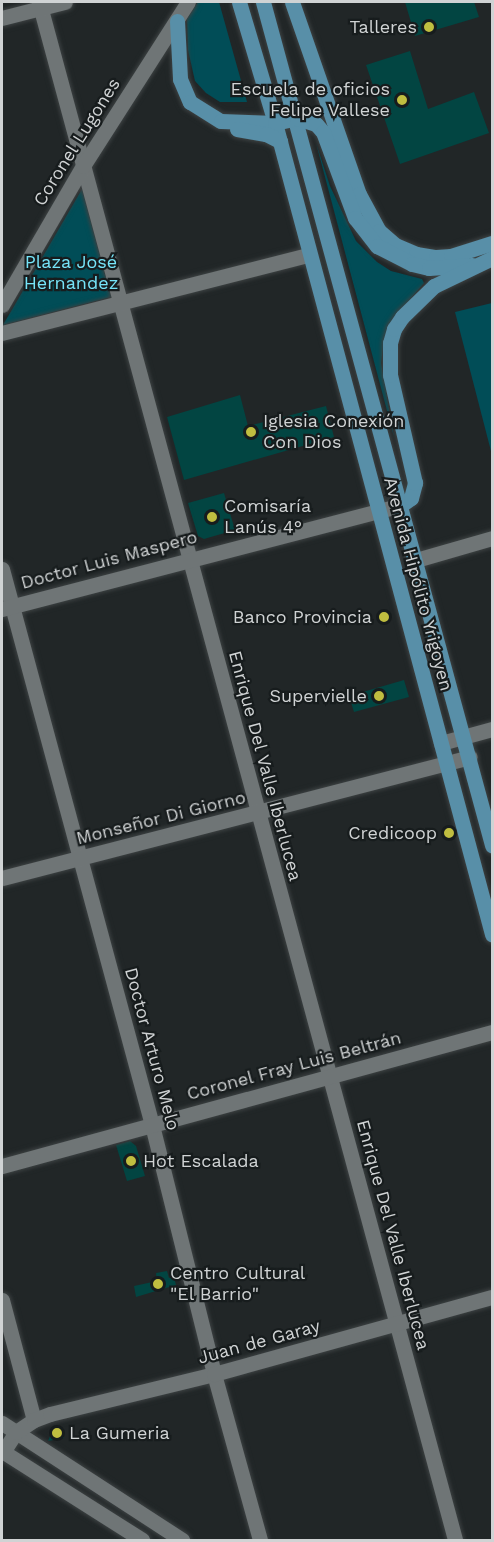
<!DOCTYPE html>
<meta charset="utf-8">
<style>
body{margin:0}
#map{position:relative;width:494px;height:1542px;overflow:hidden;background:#212627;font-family:"Work Sans",sans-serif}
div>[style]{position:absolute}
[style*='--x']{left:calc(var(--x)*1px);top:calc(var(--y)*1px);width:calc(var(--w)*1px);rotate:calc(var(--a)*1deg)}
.green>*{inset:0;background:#014d57}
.building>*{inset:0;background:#024542}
.roads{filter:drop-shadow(0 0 2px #3d4243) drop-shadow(0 0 2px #3d4243)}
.minor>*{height:15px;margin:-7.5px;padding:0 7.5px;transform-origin:7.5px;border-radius:7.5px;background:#6f7576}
.major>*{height:15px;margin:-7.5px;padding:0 7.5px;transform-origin:7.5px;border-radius:7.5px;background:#588fa8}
.dots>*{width:16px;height:16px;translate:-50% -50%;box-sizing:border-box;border:3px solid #171c1d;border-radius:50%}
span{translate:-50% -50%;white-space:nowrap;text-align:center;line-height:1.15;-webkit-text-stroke:4.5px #171c1d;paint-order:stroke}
.poi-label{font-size:18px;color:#d0d3d4}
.right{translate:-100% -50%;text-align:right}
.left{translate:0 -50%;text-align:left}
.street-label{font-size:18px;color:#d0d3d4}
.park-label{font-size:18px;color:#76e4f8}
.frame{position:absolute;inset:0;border:3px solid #d0d3d4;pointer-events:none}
</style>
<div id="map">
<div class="green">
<i style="clip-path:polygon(198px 2px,219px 2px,247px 102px,220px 102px,206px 93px,195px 81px,188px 50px,187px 19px)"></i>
<i style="clip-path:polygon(316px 143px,330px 186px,356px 241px,377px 262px,391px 271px,422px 279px,424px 283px,392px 320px,383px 348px,381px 363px,394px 437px)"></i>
<i style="clip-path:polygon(82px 189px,111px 297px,3px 325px)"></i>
<i style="clip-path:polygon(492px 303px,492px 455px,455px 312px)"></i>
</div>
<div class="building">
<i style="clip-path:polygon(405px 2px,474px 2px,479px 17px,415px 36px)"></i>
<i style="clip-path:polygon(410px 51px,428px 109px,474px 92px,489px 133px,400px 164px,366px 65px)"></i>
<i style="clip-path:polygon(240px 395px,248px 426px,326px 406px,334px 437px,184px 480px,167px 417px)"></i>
<i style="clip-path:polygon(224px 493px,235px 530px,204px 539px,198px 536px,188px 503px)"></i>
<i style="clip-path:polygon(404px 680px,409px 697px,354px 712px,349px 696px)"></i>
<i style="clip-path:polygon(130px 1141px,136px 1146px,145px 1176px,127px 1181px,116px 1145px)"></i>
<i style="clip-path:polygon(167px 1271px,169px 1278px,174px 1277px,176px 1285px,136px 1297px,134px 1286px,157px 1281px,156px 1273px)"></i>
<i style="clip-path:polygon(60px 1426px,64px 1438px,48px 1441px,53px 1429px)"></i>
</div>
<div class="roads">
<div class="minor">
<i style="--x:39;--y:2;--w:1593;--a:74.86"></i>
<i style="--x:2;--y:18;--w:65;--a:-14.3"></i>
<i style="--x:2;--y:305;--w:161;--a:-59.8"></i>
<i style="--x:83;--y:166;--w:195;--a:-57.4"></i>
<i style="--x:2;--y:333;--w:317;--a:-14.3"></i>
<i style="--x:416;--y:560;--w:79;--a:-16.1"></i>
<i style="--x:2;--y:569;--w:576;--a:74.9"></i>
<i style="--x:152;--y:1125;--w:257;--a:76"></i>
<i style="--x:214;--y:1374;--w:172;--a:74.5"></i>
<i style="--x:2;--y:609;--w:412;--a:-14.6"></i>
<i style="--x:441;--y:743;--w:53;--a:-15.4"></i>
<i style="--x:2;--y:878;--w:483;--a:-14.5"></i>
<i style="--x:2;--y:1166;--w:508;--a:-15.29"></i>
<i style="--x:2;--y:1300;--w:124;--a:75.1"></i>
<i style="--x:2;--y:1423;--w:215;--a:33"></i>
<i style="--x:2;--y:1451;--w:166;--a:32.4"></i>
<i style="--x:3;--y:1452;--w:24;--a:-57"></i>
<i style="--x:16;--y:1432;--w:22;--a:-34"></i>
<i style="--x:34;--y:1420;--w:17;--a:-21"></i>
<i style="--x:50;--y:1414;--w:169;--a:-13.7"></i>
<i style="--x:214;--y:1374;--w:288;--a:-15.5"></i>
</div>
<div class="major">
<i style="--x:239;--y:2;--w:126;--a:73.4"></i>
<i style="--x:275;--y:123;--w:840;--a:75.02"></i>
<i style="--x:263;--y:2;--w:874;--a:74.8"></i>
<i style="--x:292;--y:2;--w:203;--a:70.8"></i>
<i style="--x:359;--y:194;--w:42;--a:61.6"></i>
<i style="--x:379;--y:231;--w:21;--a:41"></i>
<i style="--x:395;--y:245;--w:23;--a:23"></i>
<i style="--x:416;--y:254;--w:20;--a:9"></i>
<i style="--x:436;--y:257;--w:15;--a:-4"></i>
<i style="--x:451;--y:256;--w:43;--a:-17.6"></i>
<i style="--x:177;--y:21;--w:58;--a:87"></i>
<i style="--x:180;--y:79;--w:25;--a:67"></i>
<i style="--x:190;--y:102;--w:36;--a:32"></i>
<i style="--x:221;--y:121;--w:54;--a:2.1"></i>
<i style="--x:275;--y:123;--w:23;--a:-13"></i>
<i style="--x:297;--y:118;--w:20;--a:18"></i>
<i style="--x:316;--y:124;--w:11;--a:49"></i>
<i style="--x:323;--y:132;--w:92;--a:69.6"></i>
<i style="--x:355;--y:218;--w:36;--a:52"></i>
<i style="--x:377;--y:246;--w:39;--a:27"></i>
<i style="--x:412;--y:264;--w:17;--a:13"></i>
<i style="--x:429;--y:268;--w:43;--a:-4"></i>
<i style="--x:237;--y:129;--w:29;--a:10"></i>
<i style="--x:266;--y:134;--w:16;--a:27"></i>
<i style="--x:401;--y:505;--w:12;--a:-35"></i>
<i style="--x:411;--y:498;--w:16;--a:-75"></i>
<i style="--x:415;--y:483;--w:111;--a:-103"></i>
<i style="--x:390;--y:375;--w:32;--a:-90"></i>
<i style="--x:390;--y:343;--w:15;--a:-74"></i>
<i style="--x:394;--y:329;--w:14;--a:-56"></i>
<i style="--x:402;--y:317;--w:45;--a:-44.1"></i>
<i style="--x:434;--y:286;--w:64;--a:-25.8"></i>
</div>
</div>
<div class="dots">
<i style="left:429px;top:27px;background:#c0be40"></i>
<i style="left:402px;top:100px;background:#c0be40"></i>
<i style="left:251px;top:432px;background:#c0be40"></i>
<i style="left:212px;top:517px;background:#c0be40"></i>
<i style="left:384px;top:617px;background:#c0be40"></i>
<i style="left:379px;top:696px;background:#c0be40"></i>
<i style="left:449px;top:833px;background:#c0be40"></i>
<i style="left:131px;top:1161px;background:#c0be40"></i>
<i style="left:158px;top:1284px;background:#c0be40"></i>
<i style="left:57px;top:1433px;background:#c0be40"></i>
</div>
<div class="poi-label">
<span class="right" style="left:417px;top:27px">Talleres</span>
<span class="right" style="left:390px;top:100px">Escuela de oficios<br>Felipe Vallese</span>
<span class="left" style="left:263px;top:432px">Iglesia Conexión<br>Con Dios</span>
<span class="left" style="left:224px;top:517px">Comisaría<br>Lanús 4°</span>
<span class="right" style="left:372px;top:617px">Banco Provincia</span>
<span class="right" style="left:367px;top:696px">Supervielle</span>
<span class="right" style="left:437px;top:833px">Credicoop</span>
<span class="left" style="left:143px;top:1161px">Hot Escalada</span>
<span class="left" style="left:170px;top:1284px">Centro Cultural<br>"El Barrio"</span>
<span class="left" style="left:69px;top:1433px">La Gumeria</span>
</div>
<div class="street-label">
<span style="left:77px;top:142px;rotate:-58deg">Coronel Lugones</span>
<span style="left:109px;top:560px;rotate:-15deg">Doctor Luis Maspero</span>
<span style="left:418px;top:584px;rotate:75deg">Avenida Hipólito Yrigoyen</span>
<span style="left:265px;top:766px;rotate:75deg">Enrique Del Valle Iberlucea</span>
<span style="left:161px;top:818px;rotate:-14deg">Monseñor Di Giorno</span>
<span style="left:152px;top:1049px;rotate:75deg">Doctor Arturo Melo</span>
<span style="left:294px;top:1066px;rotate:-15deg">Coronel Fray Luis Beltrán</span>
<span style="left:393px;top:1235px;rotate:75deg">Enrique Del Valle Iberlucea</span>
<span style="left:259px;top:1342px;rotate:-15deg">Juan de Garay</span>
</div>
<div class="park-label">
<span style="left:71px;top:273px">Plaza José<br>Hernandez</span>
</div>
<div class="frame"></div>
</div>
